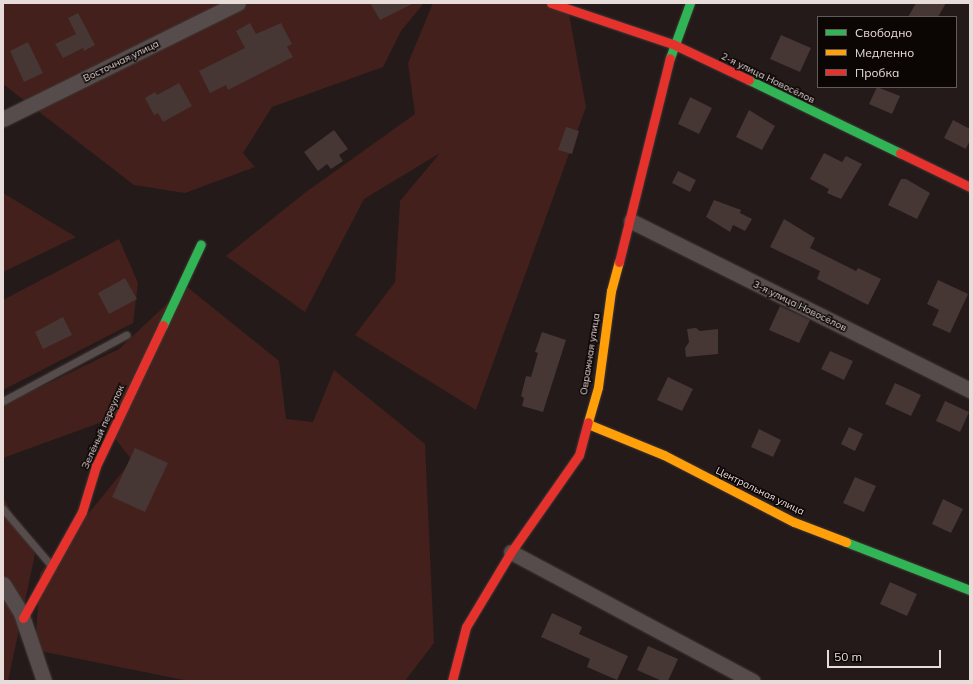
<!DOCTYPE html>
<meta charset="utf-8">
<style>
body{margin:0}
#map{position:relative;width:973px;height:684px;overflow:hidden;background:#241a19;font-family:Mulish,sans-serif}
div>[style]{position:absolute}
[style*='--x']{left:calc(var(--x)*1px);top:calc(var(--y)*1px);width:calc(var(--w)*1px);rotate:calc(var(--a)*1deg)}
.green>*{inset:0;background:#43201c}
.building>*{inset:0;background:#463634}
.roads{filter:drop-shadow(0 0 1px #3f3635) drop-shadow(0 0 1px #3f3635)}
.lane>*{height:7px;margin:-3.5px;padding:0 3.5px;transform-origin:3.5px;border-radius:3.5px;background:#564c4c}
.street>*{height:15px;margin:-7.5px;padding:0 7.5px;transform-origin:7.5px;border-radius:7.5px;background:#564c4c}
.fast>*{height:9px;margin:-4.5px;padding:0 4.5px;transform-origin:4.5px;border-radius:4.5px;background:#30b455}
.slow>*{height:9px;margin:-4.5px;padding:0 4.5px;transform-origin:4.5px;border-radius:4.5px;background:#ff9f0a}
.jam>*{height:9px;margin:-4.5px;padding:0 4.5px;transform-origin:4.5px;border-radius:4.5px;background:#e5322d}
span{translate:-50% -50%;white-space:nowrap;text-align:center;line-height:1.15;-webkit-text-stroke:3px #0b0504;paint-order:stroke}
.street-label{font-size:10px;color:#e8dcda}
.frame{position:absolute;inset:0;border:4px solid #e8dcda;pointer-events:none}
.legend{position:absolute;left:817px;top:16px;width:140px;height:72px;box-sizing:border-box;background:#0b0504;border:1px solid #635b5a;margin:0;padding:5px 7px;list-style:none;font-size:12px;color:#e8dcda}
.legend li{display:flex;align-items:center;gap:8px;height:20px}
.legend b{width:20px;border:1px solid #635b5a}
.scale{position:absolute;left:827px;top:650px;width:114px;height:18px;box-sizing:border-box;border:2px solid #e8dcda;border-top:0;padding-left:5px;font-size:12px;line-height:14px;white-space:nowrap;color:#e8dcda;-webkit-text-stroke:3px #0b0504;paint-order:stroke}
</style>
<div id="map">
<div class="green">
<i style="clip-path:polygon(3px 3px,424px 3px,401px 31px,383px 67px,272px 107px,243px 153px,255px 167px,185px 193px,134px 185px,3px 84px)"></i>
<i style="clip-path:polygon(433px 3px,567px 3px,586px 107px,476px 410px,355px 335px,395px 282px,400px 201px,440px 153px,364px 199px,305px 312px,226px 256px,306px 192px,415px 114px,408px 63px)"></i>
<i style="clip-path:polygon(3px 193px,76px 237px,3px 272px)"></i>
<i style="clip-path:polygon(119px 239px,138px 283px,133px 323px,3px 390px,3px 300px)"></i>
<i style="clip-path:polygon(186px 286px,279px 361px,286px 419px,313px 422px,334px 370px,425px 444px,434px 643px,405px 681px,189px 681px,35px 650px,40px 573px,132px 460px,102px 422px,3px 458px,3px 405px,119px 349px)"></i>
<i style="clip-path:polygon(3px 497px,35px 554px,8px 681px,3px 681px)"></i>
</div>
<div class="building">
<i style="clip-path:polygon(370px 3px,414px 3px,380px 20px)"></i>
<i style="clip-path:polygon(916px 3px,946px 3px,938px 17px,908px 17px)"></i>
<i style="clip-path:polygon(78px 13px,95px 45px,84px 51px,83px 48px,63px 58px,55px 44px,76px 34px,68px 18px)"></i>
<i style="clip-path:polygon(250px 23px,256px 34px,281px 23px,292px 44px,287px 47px,293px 57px,228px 90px,226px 85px,210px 93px,199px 71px,245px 48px,236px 31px)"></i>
<i style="clip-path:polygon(781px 35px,811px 48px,800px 72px,770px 59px)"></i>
<i style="clip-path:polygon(28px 42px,43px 73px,24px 82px,10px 51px)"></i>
<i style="clip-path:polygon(179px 83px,192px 106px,163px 122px,158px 113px,154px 115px,145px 98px,155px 92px,157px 95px)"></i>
<i style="clip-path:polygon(877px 87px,900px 96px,892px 114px,869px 104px)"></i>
<i style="clip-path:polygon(690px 97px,712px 108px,699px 134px,678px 124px)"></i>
<i style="clip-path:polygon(749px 110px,775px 126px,762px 150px,736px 137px)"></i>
<i style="clip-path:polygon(953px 120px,970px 129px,970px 140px,966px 149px,944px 138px)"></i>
<i style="clip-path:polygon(566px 127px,579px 131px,572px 154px,558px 150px)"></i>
<i style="clip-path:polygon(334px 130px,348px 149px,339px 155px,343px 161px,331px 169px,327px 164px,318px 171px,304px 152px)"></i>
<i style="clip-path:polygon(824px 153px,842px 162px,846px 156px,862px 164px,841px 199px,827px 193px,829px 189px,810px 179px)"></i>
<i style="clip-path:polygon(678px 171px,696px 180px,690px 192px,672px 183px)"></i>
<i style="clip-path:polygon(901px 179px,906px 179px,930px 193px,917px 219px,888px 205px)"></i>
<i style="clip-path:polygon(714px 200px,741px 210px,740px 213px,752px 219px,745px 231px,733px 225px,730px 232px,706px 217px)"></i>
<i style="clip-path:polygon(784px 219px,815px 238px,810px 248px,856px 271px,858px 268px,881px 279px,868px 305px,817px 279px,820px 271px,770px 247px)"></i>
<i style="clip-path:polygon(125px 278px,137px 299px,109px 314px,98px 293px)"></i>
<i style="clip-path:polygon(938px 280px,968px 294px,950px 333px,932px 325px,939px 310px,927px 304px)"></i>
<i style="clip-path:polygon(780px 306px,810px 320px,799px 343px,769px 330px)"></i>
<i style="clip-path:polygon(63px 317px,72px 335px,43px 349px,35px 332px)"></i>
<i style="clip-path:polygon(696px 328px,700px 331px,718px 329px,718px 354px,686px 357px,685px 348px,689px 342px,687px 329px)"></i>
<i style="clip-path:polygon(542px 332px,566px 340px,543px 412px,522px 406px,524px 398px,521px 396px,526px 376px,531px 377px,538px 353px,535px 352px)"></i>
<i style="clip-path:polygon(830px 351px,853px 361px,844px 380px,821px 369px)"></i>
<i style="clip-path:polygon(668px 377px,693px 389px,682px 411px,657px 400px)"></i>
<i style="clip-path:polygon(895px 383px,921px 395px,911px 416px,885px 404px)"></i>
<i style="clip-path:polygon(945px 401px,969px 412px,960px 432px,936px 421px)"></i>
<i style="clip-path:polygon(849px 427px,863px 434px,855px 451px,841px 444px)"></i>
<i style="clip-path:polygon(759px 429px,781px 440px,773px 457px,751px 447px)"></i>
<i style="clip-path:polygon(135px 448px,168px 463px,145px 512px,112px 497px)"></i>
<i style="clip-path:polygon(855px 477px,876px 486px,864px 512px,843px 503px)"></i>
<i style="clip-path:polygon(943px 499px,963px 509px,951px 533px,932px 524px)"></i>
<i style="clip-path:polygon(890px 582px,917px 594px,907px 616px,880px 604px)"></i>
<i style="clip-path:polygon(552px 613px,582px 627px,579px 634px,628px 656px,617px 680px,587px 667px,590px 659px,541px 637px)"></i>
<i style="clip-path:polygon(648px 646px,678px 659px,668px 681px,662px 681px,637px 670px)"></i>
</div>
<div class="roads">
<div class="lane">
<i style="--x:3;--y:401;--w:140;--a:-28.2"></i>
<i style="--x:3;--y:509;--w:72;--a:49.5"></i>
</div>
<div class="street">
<i style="--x:3;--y:119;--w:262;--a:-26.3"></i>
<i style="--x:631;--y:221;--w:379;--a:26.5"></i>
<i style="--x:511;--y:552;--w:274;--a:28.1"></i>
<i style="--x:3;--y:584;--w:34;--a:58"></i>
<i style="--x:21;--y:613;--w:72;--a:71.3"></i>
</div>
<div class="fast">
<i style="--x:670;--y:58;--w:59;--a:-70"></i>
<i style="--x:749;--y:80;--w:168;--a:25.8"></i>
<i style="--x:163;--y:325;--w:89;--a:-64.9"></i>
<i style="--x:846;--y:542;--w:133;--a:21.2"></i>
</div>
<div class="slow">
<i style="--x:588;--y:422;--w:36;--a:-74"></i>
<i style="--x:598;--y:387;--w:97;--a:-82.3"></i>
<i style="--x:611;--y:291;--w:30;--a:-75"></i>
<i style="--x:588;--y:424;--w:82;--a:22.2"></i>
<i style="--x:664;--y:455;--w:146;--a:27.3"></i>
<i style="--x:794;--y:522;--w:56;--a:21"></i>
</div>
<div class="jam">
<i style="--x:551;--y:3;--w:129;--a:18.6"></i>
<i style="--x:673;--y:44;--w:84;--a:25.3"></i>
<i style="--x:900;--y:153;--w:78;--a:25.9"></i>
<i style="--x:619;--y:262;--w:210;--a:-76"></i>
<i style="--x:23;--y:618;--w:121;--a:-60.9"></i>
<i style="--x:82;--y:512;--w:48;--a:-73.1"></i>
<i style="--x:96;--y:466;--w:156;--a:-64.6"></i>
<i style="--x:452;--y:681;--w:56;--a:-75.5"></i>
<i style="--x:466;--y:627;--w:87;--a:-59"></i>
<i style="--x:511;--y:552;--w:118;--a:-55"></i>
<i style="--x:579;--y:455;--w:34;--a:-75"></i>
</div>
</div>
<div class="street-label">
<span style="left:121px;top:61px;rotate:-26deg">Восточная улица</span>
<span style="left:768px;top:78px;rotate:26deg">2-я улица Новосёлов</span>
<span style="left:800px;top:306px;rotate:26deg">3-я улица Новосёлов</span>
<span style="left:590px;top:354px;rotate:-81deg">Овражная улица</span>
<span style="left:103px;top:427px;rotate:-66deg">Зелёный переулок</span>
<span style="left:760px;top:491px;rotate:26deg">Центральная улица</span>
</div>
<div class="frame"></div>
<ul class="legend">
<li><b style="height:5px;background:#30b455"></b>Свободно</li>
<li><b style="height:5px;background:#ff9f0a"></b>Медленно</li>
<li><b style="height:5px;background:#e5322d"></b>Пробка</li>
</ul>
<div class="scale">50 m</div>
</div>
